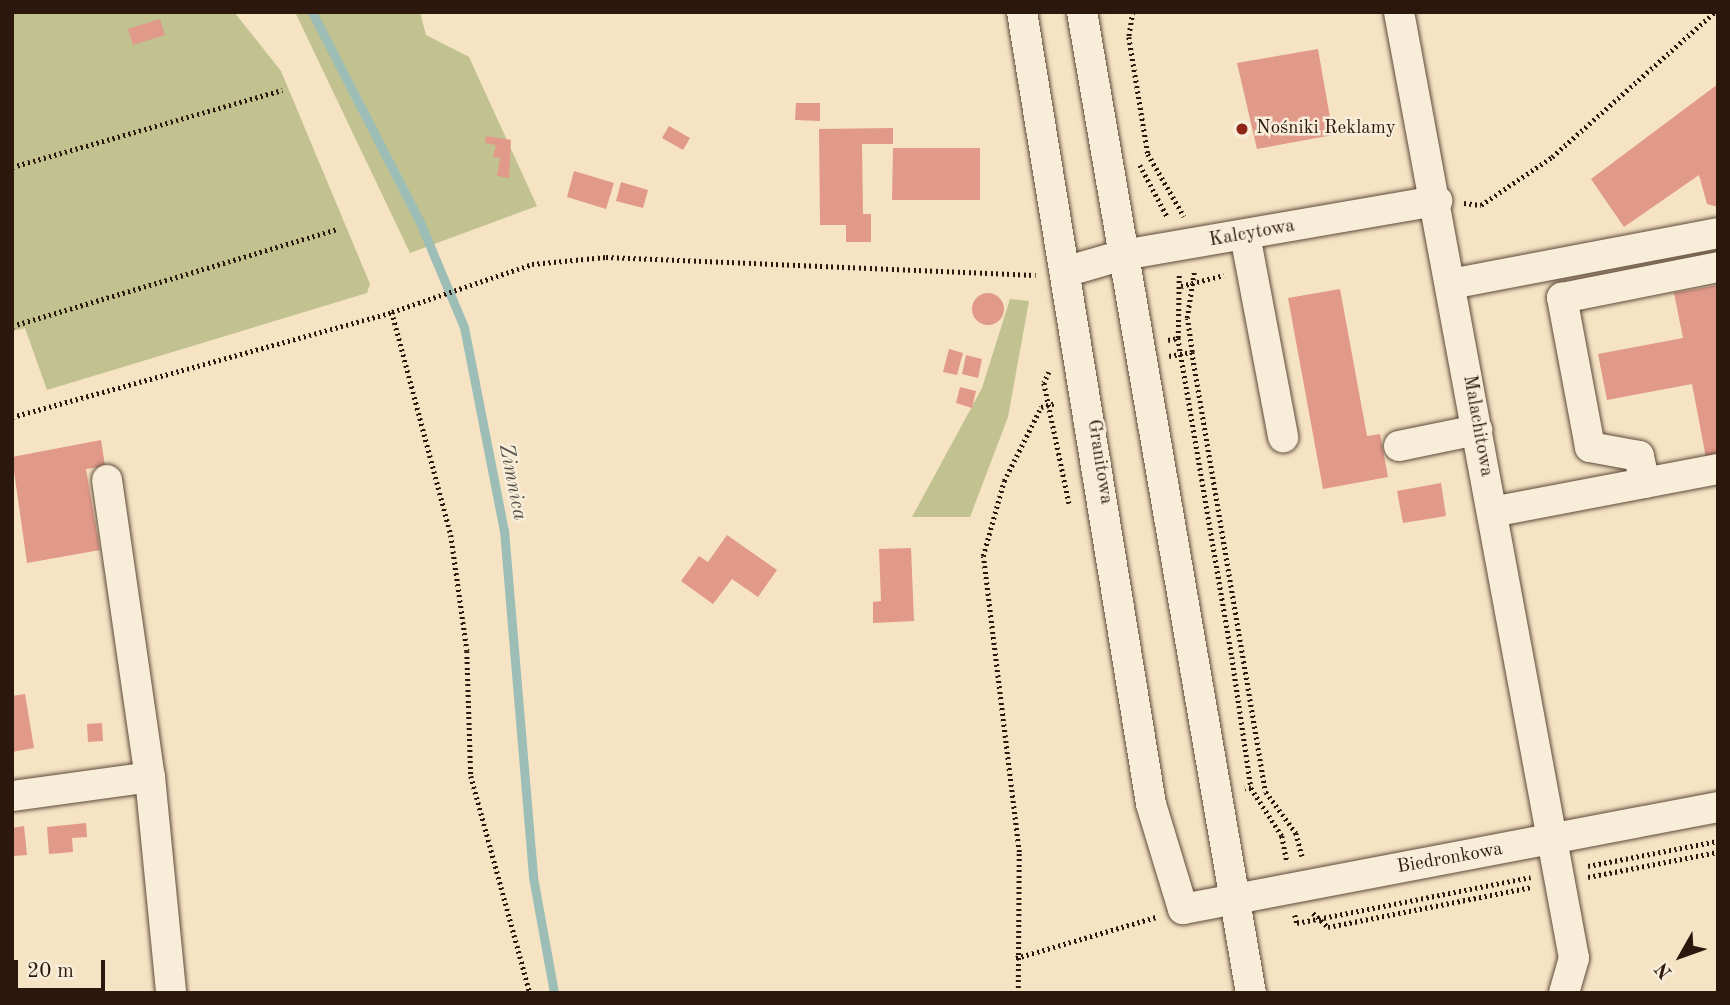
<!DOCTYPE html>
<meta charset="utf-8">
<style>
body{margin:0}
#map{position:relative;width:1730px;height:1005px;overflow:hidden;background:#f5e3c4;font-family:"Old Standard TT",serif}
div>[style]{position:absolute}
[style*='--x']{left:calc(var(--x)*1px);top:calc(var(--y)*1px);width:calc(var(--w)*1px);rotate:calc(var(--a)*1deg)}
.green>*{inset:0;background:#c1c290}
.stream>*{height:9px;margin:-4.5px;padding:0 4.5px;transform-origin:4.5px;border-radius:4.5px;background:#9cbeb7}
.building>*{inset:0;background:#e1998a}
.round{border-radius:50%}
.path>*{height:4.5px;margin-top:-2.25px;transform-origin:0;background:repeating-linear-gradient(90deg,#2b170c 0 2px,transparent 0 5.5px)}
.roads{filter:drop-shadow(0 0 2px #5e4a3a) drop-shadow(0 0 2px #5e4a3a)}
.minor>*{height:30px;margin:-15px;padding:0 15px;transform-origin:15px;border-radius:15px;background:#f8edd9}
.dots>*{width:19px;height:19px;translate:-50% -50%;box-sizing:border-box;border:4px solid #f8edd9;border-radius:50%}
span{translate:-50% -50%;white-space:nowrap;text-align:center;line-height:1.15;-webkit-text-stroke:5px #f8edd9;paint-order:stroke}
.poi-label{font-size:19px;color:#2b170c}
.left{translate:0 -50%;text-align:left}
.street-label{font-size:19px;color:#2b170c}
.water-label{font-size:21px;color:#535148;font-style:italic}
.frame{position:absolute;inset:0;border:14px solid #2b170c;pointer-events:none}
.north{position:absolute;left:1646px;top:921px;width:70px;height:70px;-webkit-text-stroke:5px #f8edd9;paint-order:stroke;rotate:230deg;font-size:19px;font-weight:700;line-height:28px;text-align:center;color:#2b170c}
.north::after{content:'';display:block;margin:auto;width:24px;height:32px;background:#2b170c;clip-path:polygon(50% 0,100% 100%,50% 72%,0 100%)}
.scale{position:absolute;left:14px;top:960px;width:91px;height:32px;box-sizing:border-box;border:4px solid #2b170c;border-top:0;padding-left:9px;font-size:21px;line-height:24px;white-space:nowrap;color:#2b170c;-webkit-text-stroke:5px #f8edd9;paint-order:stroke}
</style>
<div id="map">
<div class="green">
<i style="clip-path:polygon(12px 12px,234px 12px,281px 71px,370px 284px,367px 293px,47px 390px,25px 328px,12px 331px)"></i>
<i style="clip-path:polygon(295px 12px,420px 12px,426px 35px,469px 57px,537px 206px,410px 253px)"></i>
<i style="clip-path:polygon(1010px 299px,1029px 301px,1008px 417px,970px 517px,912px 517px,982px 388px)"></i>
</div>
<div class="stream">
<i style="--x:312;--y:12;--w:234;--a:62.8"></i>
<i style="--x:419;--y:220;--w:116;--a:67.2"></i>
<i style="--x:464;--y:327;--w:207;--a:78.9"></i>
<i style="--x:504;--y:530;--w:348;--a:85.2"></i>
<i style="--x:533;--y:877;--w:118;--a:79.7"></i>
</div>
<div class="building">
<i style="clip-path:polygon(160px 19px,165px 35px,133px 45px,128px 29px)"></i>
<i style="clip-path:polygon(1318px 49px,1333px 135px,1257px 149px,1237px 63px)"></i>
<i style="clip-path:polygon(1718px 84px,1718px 207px,1707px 204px,1699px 175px,1624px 227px,1591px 179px)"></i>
<i style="clip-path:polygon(796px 103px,820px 103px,820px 121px,795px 120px)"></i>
<i style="clip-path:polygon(669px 126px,690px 138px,683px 150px,662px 138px)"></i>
<i style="clip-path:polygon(893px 128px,893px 144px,862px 144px,863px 214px,871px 214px,871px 242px,846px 242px,846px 225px,820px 225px,819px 129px)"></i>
<i style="clip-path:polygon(486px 136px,511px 140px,509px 178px,497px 176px,500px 158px,493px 157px,496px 145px,485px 143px)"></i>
<i style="clip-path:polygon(893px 148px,980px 148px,980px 200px,892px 200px)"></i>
<i style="clip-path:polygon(574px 171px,614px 183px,606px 209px,567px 197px)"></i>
<i style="clip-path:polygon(621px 182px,648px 190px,643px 208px,616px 201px)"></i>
<i style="clip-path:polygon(1718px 285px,1718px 455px,1706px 458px,1692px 384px,1607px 400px,1598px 354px,1683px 338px,1674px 293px)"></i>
<i style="clip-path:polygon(1340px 289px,1367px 436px,1380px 434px,1388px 477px,1323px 489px,1288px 298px)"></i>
<i class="round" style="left:972px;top:293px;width:32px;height:32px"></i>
<i style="clip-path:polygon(949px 349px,963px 353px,957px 375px,943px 372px)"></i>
<i style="clip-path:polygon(966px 355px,982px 359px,978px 378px,962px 374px)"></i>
<i style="clip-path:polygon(960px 387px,976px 391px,972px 408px,956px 403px)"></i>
<i style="clip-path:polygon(101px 440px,105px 466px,86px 469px,100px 550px,27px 563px,12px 457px)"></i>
<i style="clip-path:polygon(1441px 483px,1446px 516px,1403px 523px,1397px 491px)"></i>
<i style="clip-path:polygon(727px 535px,777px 570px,758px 597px,732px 579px,713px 604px,681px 581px,699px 556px,708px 562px)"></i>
<i style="clip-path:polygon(911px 548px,914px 621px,873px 623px,873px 602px,881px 601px,879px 549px)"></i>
<i style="clip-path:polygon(25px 694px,34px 748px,12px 752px,12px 696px)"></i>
<i style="clip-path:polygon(102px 723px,103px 741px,88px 742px,87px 724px)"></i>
<i style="clip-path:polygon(86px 823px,87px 837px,72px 838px,73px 852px,49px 854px,47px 827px)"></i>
<i style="clip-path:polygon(24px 826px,27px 855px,14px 856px,12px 828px)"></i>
</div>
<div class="path">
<i style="--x:1133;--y:12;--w:25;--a:99"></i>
<i style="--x:1129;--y:37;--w:119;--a:80.8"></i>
<i style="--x:1148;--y:154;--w:72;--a:59.9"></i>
<i style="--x:1140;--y:165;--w:60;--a:62.2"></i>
<i style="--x:12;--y:167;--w:281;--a:-15.9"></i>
<i style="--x:1464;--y:203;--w:17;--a:7"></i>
<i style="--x:1481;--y:205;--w:86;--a:-34.1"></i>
<i style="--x:1552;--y:157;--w:218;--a:-41.7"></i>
<i style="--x:1181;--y:286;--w:44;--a:-14.3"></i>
<i style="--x:392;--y:312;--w:231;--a:75.2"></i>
<i style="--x:451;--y:535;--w:117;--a:82.1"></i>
<i style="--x:467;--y:651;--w:125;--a:88.2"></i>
<i style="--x:471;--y:776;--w:225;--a:74.8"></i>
<i style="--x:12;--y:326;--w:340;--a:-16.6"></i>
<i style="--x:1178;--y:338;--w:324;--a:80.4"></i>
<i style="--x:1232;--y:657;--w:132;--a:81.7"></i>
<i style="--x:1251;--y:788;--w:6;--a:171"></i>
<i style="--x:1168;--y:340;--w:10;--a:-11"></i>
<i style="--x:1178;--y:338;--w:63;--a:-89.1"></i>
<i style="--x:1192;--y:352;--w:446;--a:80.5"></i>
<i style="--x:1266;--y:792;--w:51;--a:53.8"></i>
<i style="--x:1296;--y:833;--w:24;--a:75"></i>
<i style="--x:1169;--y:356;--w:23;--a:-10"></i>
<i style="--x:1192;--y:352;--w:34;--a:-98"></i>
<i style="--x:1187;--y:318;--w:46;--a:-81.2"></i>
<i style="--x:1049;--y:372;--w:12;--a:114"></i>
<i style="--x:1044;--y:383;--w:123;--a:78.2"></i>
<i style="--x:12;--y:417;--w:394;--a:-15.4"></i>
<i style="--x:392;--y:312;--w:148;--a:-18.9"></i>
<i style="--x:532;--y:264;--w:74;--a:-5.4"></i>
<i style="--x:606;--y:257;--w:430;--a:2.4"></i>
<i style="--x:1251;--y:788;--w:57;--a:57.1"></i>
<i style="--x:1282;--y:836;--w:26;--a:79"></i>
<i style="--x:1588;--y:866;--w:132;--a:-10.9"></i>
<i style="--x:1588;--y:877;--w:132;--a:-10.9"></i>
<i style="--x:1313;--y:913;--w:21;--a:43"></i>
<i style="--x:1328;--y:927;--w:207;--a:-11.1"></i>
<i style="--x:1295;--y:915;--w:8;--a:76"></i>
<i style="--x:1297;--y:923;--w:238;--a:-11.1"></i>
<i style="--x:1016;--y:958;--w:146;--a:-16.3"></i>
<i style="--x:1018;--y:993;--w:141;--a:-89.6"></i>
<i style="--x:1019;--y:852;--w:298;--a:-96.9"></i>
<i style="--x:983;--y:556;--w:78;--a:-74.4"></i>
<i style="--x:1004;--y:481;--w:83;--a:-63.4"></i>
<i style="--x:1041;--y:407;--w:16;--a:-15"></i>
</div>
<div class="roads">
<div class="minor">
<i style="--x:1022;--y:12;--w:802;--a:80.75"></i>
<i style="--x:1151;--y:804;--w:110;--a:73.1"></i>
<i style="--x:1183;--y:909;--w:545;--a:-10.79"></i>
<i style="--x:1082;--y:12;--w:995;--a:80.23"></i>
<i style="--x:1399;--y:12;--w:962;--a:79.52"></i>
<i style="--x:1574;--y:958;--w:36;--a:106"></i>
<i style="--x:1245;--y:235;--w:206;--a:79.3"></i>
<i style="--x:1068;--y:271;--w:57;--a:-16.2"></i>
<i style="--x:1123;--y:255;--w:319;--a:-9.8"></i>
<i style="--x:1451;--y:284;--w:272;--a:-10.8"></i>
<i style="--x:1399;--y:446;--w:80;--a:-11.6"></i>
<i style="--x:107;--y:480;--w:300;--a:81.8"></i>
<i style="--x:150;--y:777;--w:217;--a:84.4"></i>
<i style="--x:1645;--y:483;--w:28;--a:-103"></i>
<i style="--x:1639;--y:456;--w:50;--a:-169.6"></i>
<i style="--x:1590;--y:447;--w:152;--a:-100.6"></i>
<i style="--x:1562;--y:298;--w:159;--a:-11.2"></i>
<i style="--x:1492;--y:512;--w:230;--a:-10.8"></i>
<i style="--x:12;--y:796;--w:139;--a:-7.8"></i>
</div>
</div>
<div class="dots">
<i style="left:1242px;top:129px;background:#8f2418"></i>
</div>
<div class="poi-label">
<span class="left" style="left:1256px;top:129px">Nośniki Reklamy</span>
</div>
<div class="street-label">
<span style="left:1252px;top:234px;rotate:-10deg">Kalcytowa</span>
<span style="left:1477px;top:426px;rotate:80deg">Malachitowa</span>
<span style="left:1099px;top:462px;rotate:81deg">Granitowa</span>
<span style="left:1450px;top:859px;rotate:-10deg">Biedronkowa</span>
</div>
<div class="water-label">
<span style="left:512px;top:482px;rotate:79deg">Zimnica</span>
</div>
<div class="frame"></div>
<div class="north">N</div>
<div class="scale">20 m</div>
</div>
